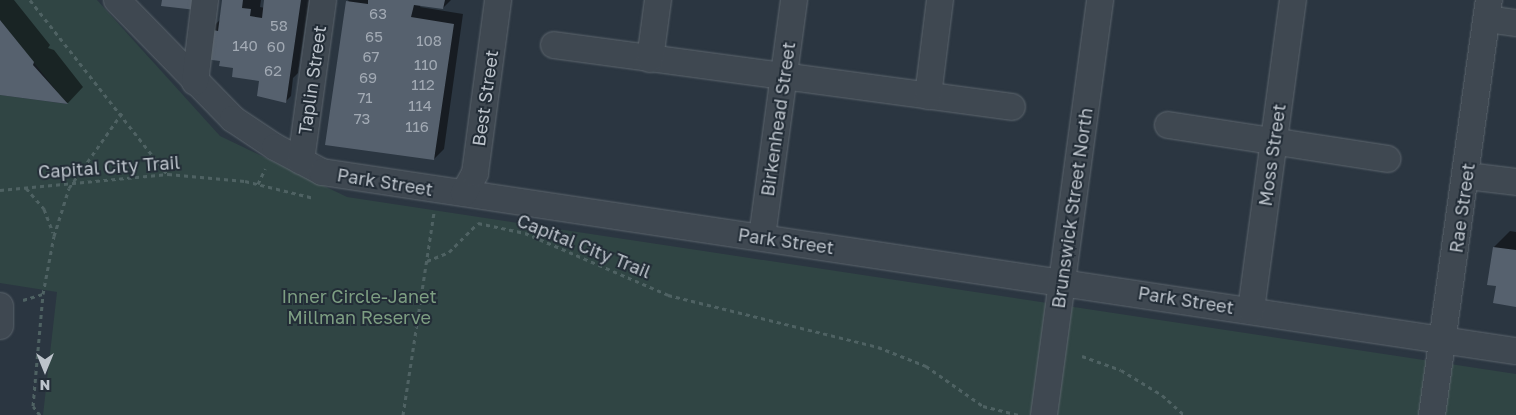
<!DOCTYPE html>
<style>
body{margin:0}
#map{position:relative;width:1516px;height:415px;overflow:hidden;background:#2b3641;font-family:"Golos Text",sans-serif}
div>[style]{position:absolute}
[style*='--x']{left:calc(var(--x)*1px);top:calc(var(--y)*1px);width:calc(var(--w)*1px);rotate:calc(var(--a)*1deg)}
.green>*{inset:0;background:#304544}
.shadow>*{inset:0;background:#0007}
.building>*{inset:0;background:#56616e}
.path>*{height:3px;margin-top:-1.5px;transform-origin:0;background:repeating-linear-gradient(90deg,#4f6263 0 4px,transparent 0 8px)}
.roads{filter:drop-shadow(0 0 1px #5d666e) drop-shadow(0 0 1px #5d666e)}
.minor>*{height:26px;margin:-13px;padding:0 13px;transform-origin:13px;border-radius:13px;background:#3f4851}
span{translate:-50% -50%;white-space:nowrap;text-align:center;line-height:1.15;-webkit-text-stroke:4px #232d37;paint-order:stroke}
.number-label{font-size:15px;color:#a2aab4}
.number-label span{-webkit-text-stroke-width:0}
.street-label{font-size:18px;color:#bcc3cb}
.park-label{font-size:18px;color:#7d9e82}
.north{position:absolute;left:20px;top:345px;width:50px;height:50px;-webkit-text-stroke:4px #232d37;paint-order:stroke;rotate:180deg;font-size:14px;font-weight:700;line-height:20px;text-align:center;color:#bcc3cb}
.north::after{content:'';display:block;margin:auto;width:18px;height:22px;background:#bcc3cb;clip-path:polygon(50% 0,100% 100%,50% 72%,0 100%)}
</style>
<div id="map">
<div class="green">
<i style="clip-path:polygon(0 0,97px 0,220px 136px,347px 197px,1516px 374px,1516px 415px,43px 415px,57px 292px,0 283px,0 95px,67px 104px,0 20px)"></i>
</div>
<div class="shadow">
<i style="clip-path:polygon(0 0,14px 0,50px 45px,48px 48px,54px 50px,83px 87px,68px 103px,0 94px)"></i>
<i style="clip-path:polygon(223px 0,261px 0,260px 7px,265px 8px,266px 0,309px 0,298px 73px,293px 78px,291px 96px,286px 101px,261px 81px,222px 60px,209px 30px,220px 20px)"></i>
<i style="clip-path:polygon(348px 0,451px 0,443px 8px,421px 5px,420px 7px,463px 14px,444px 149px,434px 159px)"></i>
<i style="clip-path:polygon(1510px 231px,1516px 232px,1516px 306px,1497px 285px,1494px 247px)"></i>
</div>
<div class="building">
<i style="clip-path:polygon(162px 0,197px 0,196px 10px,161px 6px)"></i>
<i style="clip-path:polygon(222px 0,243px 0,242px 8px,251px 9px,250px 16px,262px 18px,264px 0,301px 0,286px 103px,257px 96px,259px 81px,232px 77px,233px 68px,219px 66px,220px 61px,204px 59px,208px 29px,218px 31px)"></i>
<i style="clip-path:polygon(368px 0,445px 0,443px 9px,414px 5px,411px 17px,454px 24px,434px 160px,325px 145px,346px 1px,368px 4px)"></i>
<i style="clip-path:polygon(0 20px,34px 62px,33px 65px,68px 104px,0 95px)"></i>
<i style="clip-path:polygon(1493px 247px,1516px 250px,1516px 307px,1493px 303px,1496px 286px,1487px 285px)"></i>
</div>
<div class="path">
<i style="--x:30;--y:0;--w:221;--a:51.8"></i>
<i style="--x:258;--y:184;--w:17;--a:-65"></i>
<i style="--x:26;--y:188;--w:28;--a:49"></i>
<i style="--x:44;--y:209;--w:25;--a:69"></i>
<i style="--x:0;--y:190;--w:169;--a:-5.4"></i>
<i style="--x:168;--y:174;--w:77;--a:5.2"></i>
<i style="--x:245;--y:181;--w:71;--a:13.8"></i>
<i style="--x:478;--y:223;--w:48;--a:12"></i>
<i style="--x:525;--y:233;--w:156;--a:23.4"></i>
<i style="--x:668;--y:295;--w:216;--a:13.9"></i>
<i style="--x:878;--y:347;--w:52;--a:21.6"></i>
<i style="--x:926;--y:366;--w:70;--a:35.1"></i>
<i style="--x:983;--y:406;--w:36;--a:14"></i>
<i style="--x:427;--y:261;--w:24;--a:-22"></i>
<i style="--x:449;--y:252;--w:41;--a:-45"></i>
<i style="--x:23;--y:300;--w:21;--a:-17"></i>
<i style="--x:43;--y:294;--w:59;--a:-79.3"></i>
<i style="--x:54;--y:236;--w:50;--a:-72.6"></i>
<i style="--x:69;--y:188;--w:92;--a:-54.8"></i>
<i style="--x:1082;--y:356;--w:41;--a:19.7"></i>
<i style="--x:1121;--y:370;--w:48;--a:31.4"></i>
<i style="--x:1162;--y:395;--w:30;--a:42"></i>
<i style="--x:40;--y:415;--w:11;--a:-128"></i>
<i style="--x:33;--y:406;--w:112;--a:-84.9"></i>
<i style="--x:403;--y:415;--w:204;--a:-81.3"></i>
</div>
<div class="roads">
<div class="minor">
<i style="--x:117;--y:0;--w:166;--a:45.7"></i>
<i style="--x:233;--y:119;--w:50;--a:33.7"></i>
<i style="--x:275;--y:147;--w:53;--a:28"></i>
<i style="--x:322;--y:172;--w:1207;--a:8.53"></i>
<i style="--x:1487;--y:19;--w:29;--a:8"></i>
<i style="--x:554;--y:45;--w:462;--a:7.7"></i>
<i style="--x:650;--y:59;--w:60;--a:-82.3"></i>
<i style="--x:195;--y:82;--w:83;--a:-83"></i>
<i style="--x:928;--y:96;--w:97;--a:-82.9"></i>
<i style="--x:1168;--y:125;--w:222;--a:8.8"></i>
<i style="--x:301;--y:161;--w:162;--a:-82.2"></i>
<i style="--x:1467;--y:176;--w:49;--a:7"></i>
<i style="--x:464;--y:193;--w:23;--a:-61"></i>
<i style="--x:475;--y:173;--w:175;--a:-82.4"></i>
<i style="--x:762;--y:237;--w:239;--a:-82.3"></i>
<i style="--x:0;--y:306;--w:20;--a:90"></i>
<i style="--x:1251;--y:310;--w:313;--a:-82.3"></i>
<i style="--x:1044;--y:415;--w:419;--a:-82.3"></i>
<i style="--x:1432;--y:415;--w:419;--a:-82.2"></i>
</div>
</div>
<div class="number-label">
<span style="left:378px;top:14px">63</span>
<span style="left:279px;top:26px">58</span>
<span style="left:374px;top:37px">65</span>
<span style="left:429px;top:41px">108</span>
<span style="left:245px;top:46px">140</span>
<span style="left:276px;top:47px">60</span>
<span style="left:371px;top:57px">67</span>
<span style="left:426px;top:65px">110</span>
<span style="left:273px;top:71px">62</span>
<span style="left:368px;top:78px">69</span>
<span style="left:423px;top:85px">112</span>
<span style="left:365px;top:98px">71</span>
<span style="left:420px;top:106px">114</span>
<span style="left:362px;top:119px">73</span>
<span style="left:417px;top:127px">116</span>
</div>
<div class="street-label">
<span style="left:312px;top:80px;rotate:-82deg">Taplin Street</span>
<span style="left:485px;top:98px;rotate:-82deg">Best Street</span>
<span style="left:778px;top:119px;rotate:-82deg">Birkenhead Street</span>
<span style="left:1272px;top:155px;rotate:-82deg">Moss Street</span>
<span style="left:109px;top:167px;rotate:-4deg">Capital City Trail</span>
<span style="left:385px;top:182px;rotate:9deg">Park Street</span>
<span style="left:1072px;top:208px;rotate:-82deg">Brunswick Street North</span>
<span style="left:1462px;top:208px;rotate:-82deg">Rae Street</span>
<span style="left:786px;top:241px;rotate:8deg">Park Street</span>
<span style="left:584px;top:246px;rotate:22deg">Capital City Trail</span>
<span style="left:1186px;top:300px;rotate:9deg">Park Street</span>
</div>
<div class="park-label">
<span style="left:359px;top:307px">Inner Circle-Janet<br>Millman Reserve</span>
</div>
<div class="north">N</div>
</div>
